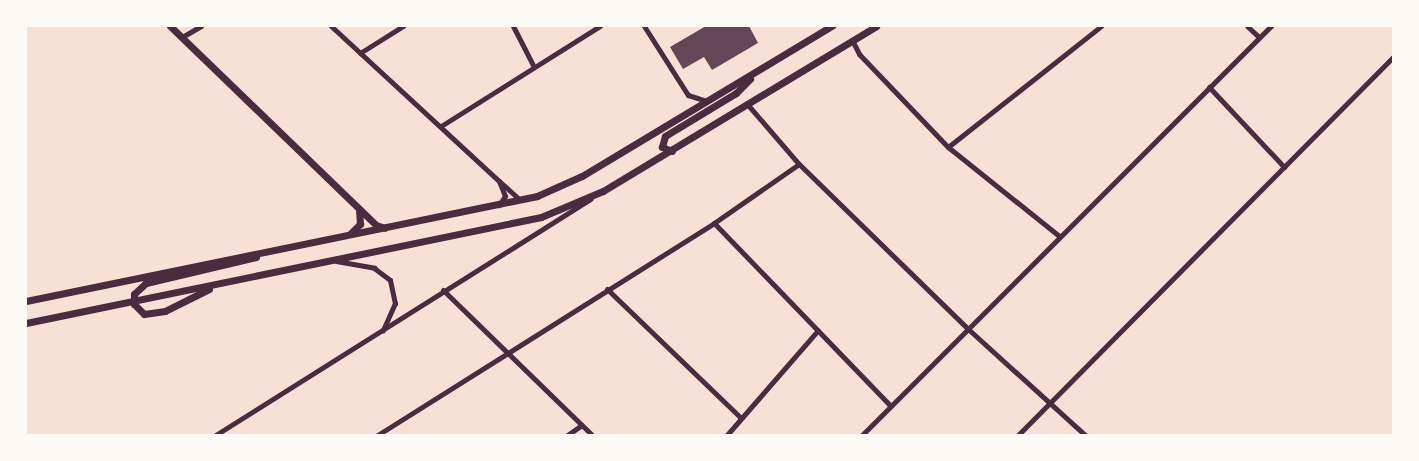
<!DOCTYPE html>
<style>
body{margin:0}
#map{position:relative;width:1419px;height:461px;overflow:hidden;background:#f7e1d7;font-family:Jost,sans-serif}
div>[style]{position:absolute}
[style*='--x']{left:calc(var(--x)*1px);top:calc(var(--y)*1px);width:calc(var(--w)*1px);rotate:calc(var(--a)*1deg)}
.building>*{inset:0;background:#644757}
.minor>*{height:5px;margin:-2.5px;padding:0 2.5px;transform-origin:2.5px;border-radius:2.5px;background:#4a2c40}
.tertiary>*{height:7px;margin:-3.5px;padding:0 3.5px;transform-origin:3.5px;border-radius:3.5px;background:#4a2c40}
span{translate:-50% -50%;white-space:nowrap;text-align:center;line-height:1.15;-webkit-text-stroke:6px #fffaf5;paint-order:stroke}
.frame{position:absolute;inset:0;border:27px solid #fffaf5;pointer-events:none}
</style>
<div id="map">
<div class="building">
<i style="clip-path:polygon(706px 26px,749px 26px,758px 43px,712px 70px,704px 57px,683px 69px,670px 47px)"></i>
</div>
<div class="minor">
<i style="--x:331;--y:26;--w:229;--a:42.7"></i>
<i style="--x:513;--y:26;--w:44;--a:62.9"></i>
<i style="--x:644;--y:26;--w:82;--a:57.5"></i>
<i style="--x:688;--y:95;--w:20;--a:18"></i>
<i style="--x:1247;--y:26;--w:16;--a:43"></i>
<i style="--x:182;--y:37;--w:22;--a:-30"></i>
<i style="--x:852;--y:40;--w:16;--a:63"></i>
<i style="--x:859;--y:54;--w:129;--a:46.3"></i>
<i style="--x:948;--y:147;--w:142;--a:38.7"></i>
<i style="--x:360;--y:53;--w:51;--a:-32.1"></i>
<i style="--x:1209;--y:87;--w:110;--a:46.8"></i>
<i style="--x:748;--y:105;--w:78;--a:49.2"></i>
<i style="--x:799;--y:164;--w:235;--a:44.3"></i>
<i style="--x:967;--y:328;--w:161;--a:42.2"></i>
<i style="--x:441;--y:126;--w:188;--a:-32.2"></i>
<i style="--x:948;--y:147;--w:195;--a:-38.3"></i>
<i style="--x:499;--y:205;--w:11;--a:-56"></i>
<i style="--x:505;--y:196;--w:16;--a:-112"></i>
<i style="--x:499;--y:181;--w:28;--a:42"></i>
<i style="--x:714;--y:223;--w:253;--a:46"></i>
<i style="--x:336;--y:261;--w:39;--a:10"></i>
<i style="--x:374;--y:268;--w:20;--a:37"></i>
<i style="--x:390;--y:280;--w:24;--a:78"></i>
<i style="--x:395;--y:303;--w:30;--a:114"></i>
<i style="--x:607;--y:289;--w:186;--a:43.9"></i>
<i style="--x:443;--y:290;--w:209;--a:44.2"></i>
<i style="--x:214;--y:436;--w:445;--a:-32.2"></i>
<i style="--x:376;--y:436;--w:400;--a:-32.2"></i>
<i style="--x:714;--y:223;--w:103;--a:-34.8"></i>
<i style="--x:566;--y:436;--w:19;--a:-35"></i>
<i style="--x:726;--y:436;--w:140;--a:-49"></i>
<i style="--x:861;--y:436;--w:580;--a:-45"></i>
<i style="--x:1017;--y:436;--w:535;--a:-45.23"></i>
</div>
<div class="tertiary">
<i style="--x:170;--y:26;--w:286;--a:44"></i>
<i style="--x:376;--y:225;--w:9;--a:18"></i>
<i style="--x:672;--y:151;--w:11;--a:-158"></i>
<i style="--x:662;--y:147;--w:11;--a:-75"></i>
<i style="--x:665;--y:136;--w:83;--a:-31.2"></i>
<i style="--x:736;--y:93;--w:20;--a:-45"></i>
<i style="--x:351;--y:233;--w:13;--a:-45"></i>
<i style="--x:360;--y:224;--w:14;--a:-94"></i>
<i style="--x:209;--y:289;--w:49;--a:153.4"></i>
<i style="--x:165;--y:311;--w:21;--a:172"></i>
<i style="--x:144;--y:314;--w:14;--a:-135"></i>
<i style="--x:134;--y:304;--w:10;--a:-90"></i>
<i style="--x:134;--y:294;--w:16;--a:-43"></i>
<i style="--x:146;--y:283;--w:113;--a:-13.3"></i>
<i style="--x:26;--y:301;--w:522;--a:-11.61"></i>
<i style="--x:537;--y:196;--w:49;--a:-24"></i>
<i style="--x:582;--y:176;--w:292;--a:-31"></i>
<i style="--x:26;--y:323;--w:526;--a:-11.63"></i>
<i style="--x:541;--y:217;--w:67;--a:-22.8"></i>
<i style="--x:603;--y:191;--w:319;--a:-31.1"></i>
</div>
<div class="frame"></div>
</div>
